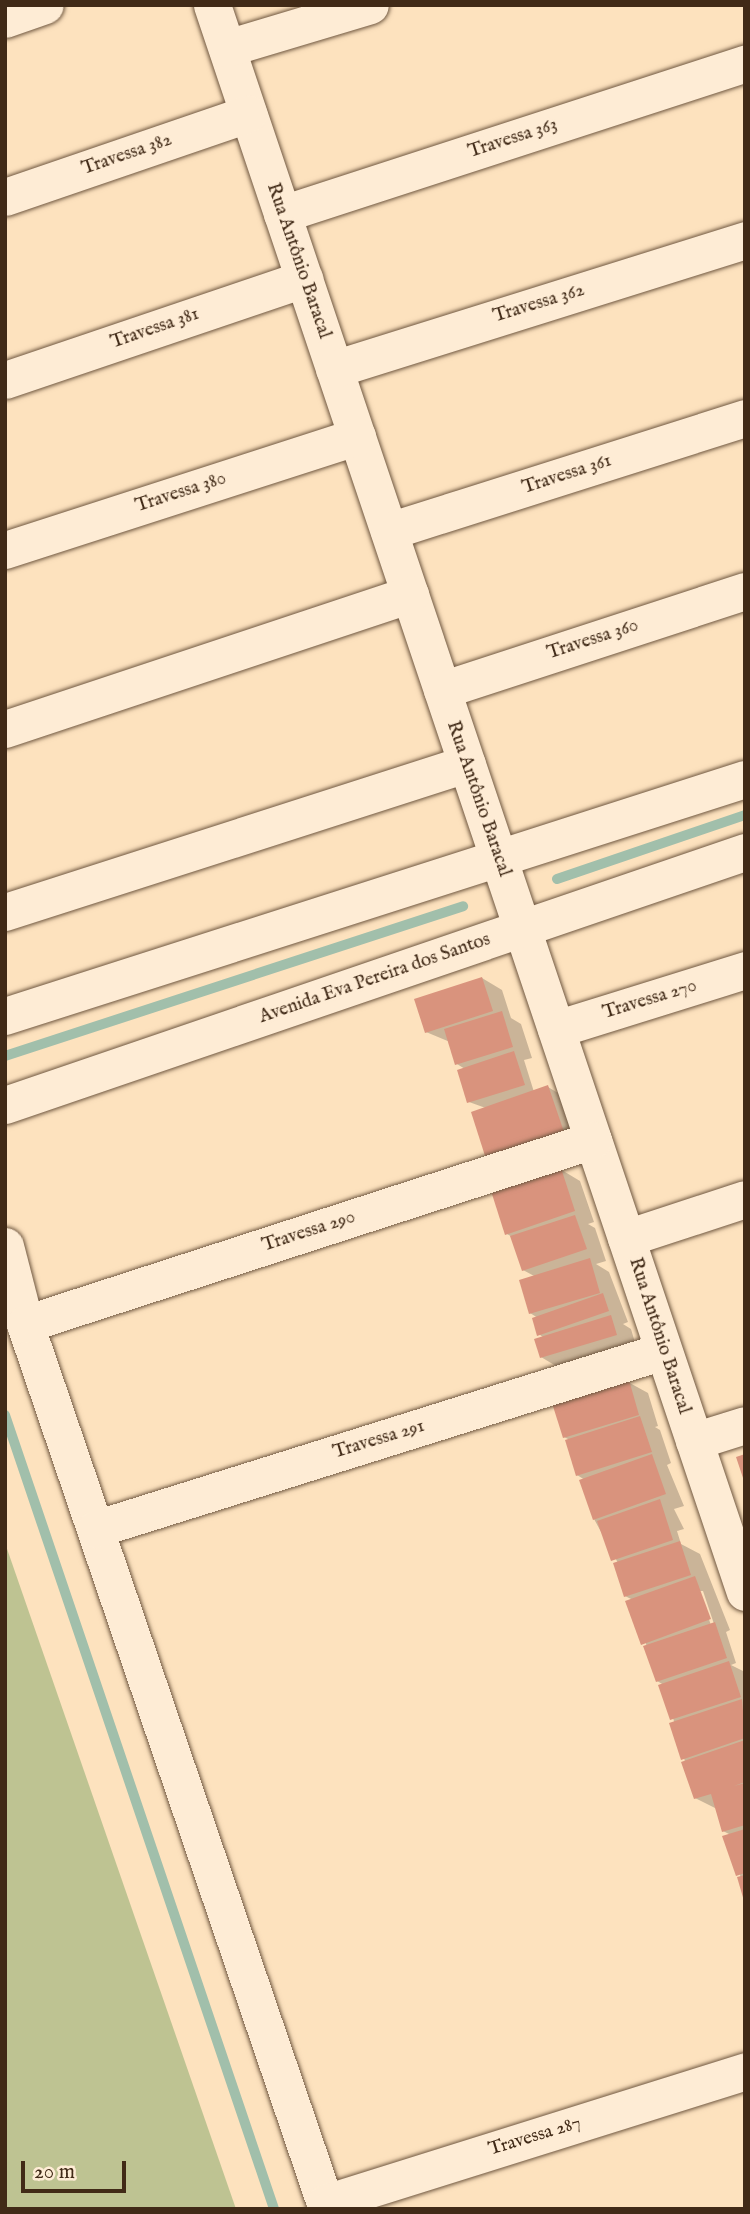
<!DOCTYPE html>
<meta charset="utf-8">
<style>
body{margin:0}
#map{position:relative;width:750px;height:2214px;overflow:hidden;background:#fde2be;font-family:"IM FELL English",serif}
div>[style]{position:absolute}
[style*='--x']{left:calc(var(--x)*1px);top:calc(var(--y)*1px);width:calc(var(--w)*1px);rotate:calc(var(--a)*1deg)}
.green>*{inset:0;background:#bec392}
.shadow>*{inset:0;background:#0003}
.stream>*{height:10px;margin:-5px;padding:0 5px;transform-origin:5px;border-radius:5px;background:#a1bfab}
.building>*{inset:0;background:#d9937d}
.roads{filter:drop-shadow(0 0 2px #705841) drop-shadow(0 0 2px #705841)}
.minor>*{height:37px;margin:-18.5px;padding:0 18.5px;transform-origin:18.5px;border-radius:18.5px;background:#feecd5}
span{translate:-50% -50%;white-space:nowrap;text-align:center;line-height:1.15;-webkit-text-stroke:5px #feecd5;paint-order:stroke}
.street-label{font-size:19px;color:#412a17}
.frame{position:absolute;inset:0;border:7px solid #412a17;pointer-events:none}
.scale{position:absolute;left:21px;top:2161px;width:105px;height:32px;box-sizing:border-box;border:4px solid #412a17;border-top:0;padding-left:9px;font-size:21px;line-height:24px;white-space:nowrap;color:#412a17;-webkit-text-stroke:5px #feecd5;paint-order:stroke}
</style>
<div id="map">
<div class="green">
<i style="clip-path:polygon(5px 1543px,236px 2209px,5px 2209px)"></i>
</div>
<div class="shadow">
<i style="clip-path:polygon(482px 978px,502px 990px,511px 1018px,521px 1024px,532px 1058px,524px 1060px,534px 1092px,548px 1087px,568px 1099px,583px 1143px,469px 1102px,465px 1069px,457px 1064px,450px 1042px,426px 1032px)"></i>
<i style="clip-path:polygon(560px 1169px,580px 1181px,594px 1222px,588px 1224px,595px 1228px,606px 1261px,596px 1264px,609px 1272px,628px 1322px,623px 1324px,631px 1329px,636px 1346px,561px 1369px,541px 1357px,544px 1338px,539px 1334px,538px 1318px,530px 1313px,536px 1277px,523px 1270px,512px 1237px,507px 1234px)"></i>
<i style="clip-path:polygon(evenodd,628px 1382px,648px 1393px,658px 1426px,655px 1427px,660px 1430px,671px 1463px,667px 1465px,684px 1506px,674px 1509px,684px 1529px,677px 1531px,681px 1544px,700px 1554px,730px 1630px,726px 1632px,736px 1663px,731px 1665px,745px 1672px,745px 1897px,731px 1835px,723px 1831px,717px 1809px,695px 1798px,664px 1685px,657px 1681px,633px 1600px,625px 1596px,618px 1563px,594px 1519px,585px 1480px,577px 1475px,570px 1440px,564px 1437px,628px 1382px,699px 1591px,703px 1591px,715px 1627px,712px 1628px,699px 1591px)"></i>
</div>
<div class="stream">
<i style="--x:557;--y:879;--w:199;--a:-18.8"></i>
<i style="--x:5;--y:1056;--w:482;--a:-18.1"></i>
<i style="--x:5;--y:1415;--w:838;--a:71.28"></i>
</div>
<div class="building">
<i style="clip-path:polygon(482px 977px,493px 1011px,425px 1033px,414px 999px)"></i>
<i style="clip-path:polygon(502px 1011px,513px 1047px,455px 1065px,444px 1029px)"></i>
<i style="clip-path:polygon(514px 1051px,525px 1085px,467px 1103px,457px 1070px)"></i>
<i style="clip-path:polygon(548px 1085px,564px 1132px,486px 1159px,471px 1112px)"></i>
<i style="clip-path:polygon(561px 1168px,575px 1211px,505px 1235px,491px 1191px)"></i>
<i style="clip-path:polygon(575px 1215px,587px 1249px,522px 1271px,510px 1236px)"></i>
<i style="clip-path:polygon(590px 1258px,600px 1293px,529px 1314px,519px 1280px)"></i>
<i style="clip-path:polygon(603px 1293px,609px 1311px,537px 1336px,532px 1318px)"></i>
<i style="clip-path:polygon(611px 1315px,617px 1335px,540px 1358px,534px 1339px)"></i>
<i style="clip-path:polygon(629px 1380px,639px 1415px,563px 1438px,552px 1403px)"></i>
<i style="clip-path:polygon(640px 1416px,652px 1452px,576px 1476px,565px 1440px)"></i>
<i style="clip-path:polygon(652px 1454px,666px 1494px,593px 1520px,579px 1480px)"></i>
<i style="clip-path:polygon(745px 1454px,745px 1481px,744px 1481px,736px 1457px)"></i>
<i style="clip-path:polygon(660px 1499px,673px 1540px,611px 1561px,597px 1521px)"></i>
<i style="clip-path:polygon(680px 1541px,691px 1575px,624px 1597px,613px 1563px)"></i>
<i style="clip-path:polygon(695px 1576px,711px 1619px,641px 1645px,625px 1601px)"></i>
<i style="clip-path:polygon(715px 1622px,727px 1658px,656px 1682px,643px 1646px)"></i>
<i style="clip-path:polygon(729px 1661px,741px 1697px,670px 1720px,658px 1685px)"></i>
<i style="clip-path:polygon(742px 1699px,745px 1738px,681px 1760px,669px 1723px)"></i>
<i style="clip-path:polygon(745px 1740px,745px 1782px,734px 1786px,745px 1783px,745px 1825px,722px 1832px,711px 1794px,694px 1799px,681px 1762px)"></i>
<i style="clip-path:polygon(745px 1829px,745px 1873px,736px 1876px,722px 1836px)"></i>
<i style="clip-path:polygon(745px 1875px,745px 1901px,744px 1901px,737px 1877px)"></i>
</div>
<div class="roads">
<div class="minor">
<i style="--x:212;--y:5;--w:1674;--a:71.44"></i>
<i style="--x:5;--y:19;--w:42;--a:-19.3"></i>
<i style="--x:227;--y:48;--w:149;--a:-16.7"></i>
<i style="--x:5;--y:197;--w:257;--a:-18.9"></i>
<i style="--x:282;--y:214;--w:487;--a:-18"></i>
<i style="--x:334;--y:369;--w:431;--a:-17.4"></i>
<i style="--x:5;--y:380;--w:316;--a:-18.7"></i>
<i style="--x:389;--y:531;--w:374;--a:-17.6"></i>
<i style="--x:5;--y:550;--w:370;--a:-17.9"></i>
<i style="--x:442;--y:690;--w:319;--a:-18.1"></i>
<i style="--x:5;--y:729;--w:427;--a:-18.4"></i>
<i style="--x:5;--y:912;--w:485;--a:-17.8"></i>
<i style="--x:5;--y:1016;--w:777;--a:-17.76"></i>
<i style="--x:556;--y:1029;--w:198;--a:-17.3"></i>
<i style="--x:5;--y:1105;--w:782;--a:-18.88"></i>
<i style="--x:626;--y:1238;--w:125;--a:-18.1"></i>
<i style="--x:5;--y:1246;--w:81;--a:75.6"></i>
<i style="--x:25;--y:1324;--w:935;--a:71.16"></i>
<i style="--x:25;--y:1324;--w:597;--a:-17.95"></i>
<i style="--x:694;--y:1441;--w:53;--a:-17.4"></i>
<i style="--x:95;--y:1529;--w:595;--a:-17.4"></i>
<i style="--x:325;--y:2203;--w:440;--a:-17.4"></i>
</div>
</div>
<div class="street-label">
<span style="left:513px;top:139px;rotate:-18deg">Travessa 363</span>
<span style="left:127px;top:155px;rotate:-19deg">Travessa 382</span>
<span style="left:298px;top:261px;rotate:71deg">Rua Antônio Baracal</span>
<span style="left:539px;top:304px;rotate:-17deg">Travessa 362</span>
<span style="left:155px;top:329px;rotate:-19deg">Travessa 381</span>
<span style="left:567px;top:475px;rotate:-18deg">Travessa 361</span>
<span style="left:181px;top:493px;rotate:-18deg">Travessa 380</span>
<span style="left:593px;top:640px;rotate:-18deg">Travessa 360</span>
<span style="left:478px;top:799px;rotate:71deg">Rua Antônio Baracal</span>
<span style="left:375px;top:979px;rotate:-19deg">Avenida Eva Pereira dos Santos</span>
<span style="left:650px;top:1000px;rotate:-17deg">Travessa 270</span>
<span style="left:309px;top:1232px;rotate:-18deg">Travessa 290</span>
<span style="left:659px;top:1336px;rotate:72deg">Rua Antônio Baracal</span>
<span style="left:379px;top:1440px;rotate:-17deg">Travessa 291</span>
<span style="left:535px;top:2137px;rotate:-17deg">Travessa 287</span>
</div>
<div class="frame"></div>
<div class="scale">20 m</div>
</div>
